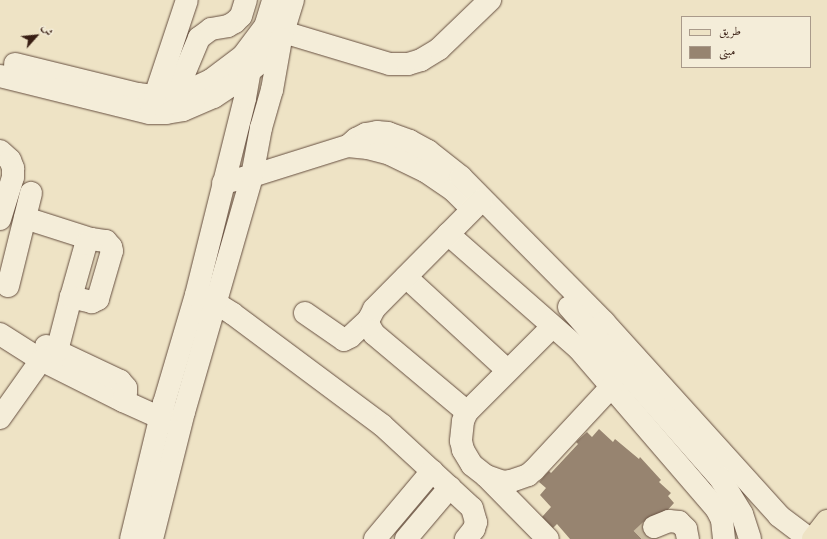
<!DOCTYPE html>
<meta charset="utf-8">
<style>
body{margin:0}
#map{position:relative;width:827px;height:539px;overflow:hidden;background:#eee3c5;font-family:Cardo,Amiri,serif}
div>[style]{position:absolute}
[style*='--x']{left:calc(var(--x)*1px);top:calc(var(--y)*1px);width:calc(var(--w)*1px);rotate:calc(var(--a)*1deg)}
.building>*{inset:0;background:#978470}
.minor-tunnel>*{height:22px;margin-top:-11px;transform-origin:0;background:repeating-linear-gradient(90deg,#cabca1 0 22px,transparent 0 33px)}
.roads{filter:drop-shadow(0 0 1px #664f40) drop-shadow(0 0 1px #664f40)}
.minor>*{height:22px;margin:-11px;padding:0 11px;transform-origin:11px;border-radius:11px;background:#f4edd9}
.major>*{height:22px;margin:-11px;padding:0 11px;transform-origin:11px;border-radius:11px;background:#eee3c5}
span{translate:-50% -50%;white-space:nowrap;text-align:center;line-height:1.15;-webkit-text-stroke:4px #f4edd9;paint-order:stroke}
.legend{position:absolute;left:681px;top:16px;width:130px;height:52px;box-sizing:border-box;background:#f4edd9;border:1px solid #a99a8a;margin:0;padding:5px 7px;list-style:none;font-size:12px;color:#381e13}
.legend li{display:flex;align-items:center;gap:8px;height:20px}
.legend b{width:20px;border:1px solid #a99a8a}
.north{position:absolute;left:16px;top:16px;width:40px;height:40px;-webkit-text-stroke:3px #f4edd9;paint-order:stroke;rotate:63deg;font-size:11px;font-weight:700;line-height:16px;text-align:center;color:#381e13}
.north::after{content:'';display:block;margin:auto;width:14px;height:18px;background:#381e13;clip-path:polygon(50% 0,100% 100%,50% 72%,0 100%)}
</style>
<div id="map">
<div class="building">
<i style="clip-path:polygon(599px 429px,613px 442px,615px 439px,639px 459px,640px 457px,661px 480px,659px 482px,671px 493px,668px 496px,674px 503px,653px 526px,660px 533px,654px 539px,570px 539px,557px 524px,553px 528px,542px 517px,551px 507px,540px 495px,546px 488px,539px 482px,549px 471px,551px 473px,578px 444px,576px 442px,587px 432px,592px 437px)"></i>
</div>
<div class="minor-tunnel">
<i style="--x:641;--y:539;--w:18;--a:-43"></i>
</div>
<div class="roads">
<div class="minor">
<i style="--x:270;--y:28;--w:125;--a:16.7"></i>
<i style="--x:390;--y:64;--w:18;--a:0"></i>
<i style="--x:408;--y:64;--w:14;--a:-17"></i>
<i style="--x:421;--y:60;--w:21;--a:-31"></i>
<i style="--x:439;--y:49;--w:71;--a:-43.9"></i>
<i style="--x:15;--y:64;--w:127;--a:13.7"></i>
<i style="--x:138;--y:94;--w:17;--a:7"></i>
<i style="--x:155;--y:96;--w:21;--a:-8"></i>
<i style="--x:176;--y:93;--w:19;--a:-16"></i>
<i style="--x:194;--y:88;--w:19;--a:-25"></i>
<i style="--x:211;--y:80;--w:39;--a:-37"></i>
<i style="--x:242;--y:57;--w:38;--a:-53"></i>
<i style="--x:265;--y:27;--w:28;--a:-73"></i>
<i style="--x:0;--y:76;--w:154;--a:13.9"></i>
<i style="--x:150;--y:113;--w:16;--a:0"></i>
<i style="--x:166;--y:113;--w:17;--a:-10"></i>
<i style="--x:183;--y:110;--w:34;--a:-23"></i>
<i style="--x:214;--y:97;--w:29;--a:-34"></i>
<i style="--x:238;--y:81;--w:30;--a:-40"></i>
<i style="--x:261;--y:62;--w:30;--a:-49"></i>
<i style="--x:281;--y:39;--w:41;--a:-72.9"></i>
<i style="--x:176;--y:93;--w:60;--a:-67.3"></i>
<i style="--x:199;--y:38;--w:15;--a:-37"></i>
<i style="--x:211;--y:29;--w:17;--a:-10"></i>
<i style="--x:228;--y:26;--w:8;--a:-30"></i>
<i style="--x:235;--y:22;--w:8;--a:-45"></i>
<i style="--x:241;--y:16;--w:17;--a:-73"></i>
<i style="--x:155;--y:96;--w:101;--a:-71.6"></i>
<i style="--x:348;--y:146;--w:20;--a:6"></i>
<i style="--x:368;--y:148;--w:23;--a:15"></i>
<i style="--x:390;--y:154;--w:39;--a:26"></i>
<i style="--x:425;--y:171;--w:34;--a:34"></i>
<i style="--x:453;--y:190;--w:27;--a:45"></i>
<i style="--x:0;--y:151;--w:13;--a:42"></i>
<i style="--x:10;--y:160;--w:9;--a:69"></i>
<i style="--x:13;--y:168;--w:9;--a:90"></i>
<i style="--x:13;--y:177;--w:44;--a:107.2"></i>
<i style="--x:223;--y:183;--w:30;--a:-14"></i>
<i style="--x:252;--y:176;--w:101;--a:-17.4"></i>
<i style="--x:348;--y:146;--w:11;--a:-41"></i>
<i style="--x:356;--y:139;--w:11;--a:-27"></i>
<i style="--x:366;--y:134;--w:11;--a:-10"></i>
<i style="--x:377;--y:132;--w:11;--a:5"></i>
<i style="--x:388;--y:133;--w:23;--a:20"></i>
<i style="--x:410;--y:141;--w:21;--a:29"></i>
<i style="--x:428;--y:151;--w:42;--a:38.2"></i>
<i style="--x:461;--y:177;--w:204;--a:45.4"></i>
<i style="--x:604;--y:322;--w:261;--a:47.9"></i>
<i style="--x:779;--y:516;--w:38;--a:37"></i>
<i style="--x:25;--y:218;--w:69;--a:17.7"></i>
<i style="--x:448;--y:234;--w:174;--a:41.3"></i>
<i style="--x:579;--y:349;--w:210;--a:49.3"></i>
<i style="--x:716;--y:508;--w:13;--a:63"></i>
<i style="--x:722;--y:520;--w:19;--a:84"></i>
<i style="--x:406;--y:277;--w:137;--a:42.6"></i>
<i style="--x:8;--y:286;--w:96;--a:-76.1"></i>
<i style="--x:201;--y:297;--w:14;--a:21"></i>
<i style="--x:214;--y:302;--w:22;--a:32"></i>
<i style="--x:233;--y:314;--w:186;--a:36.7"></i>
<i style="--x:382;--y:425;--w:122;--a:42.7"></i>
<i style="--x:472;--y:508;--w:15;--a:74"></i>
<i style="--x:476;--y:522;--w:7;--a:106"></i>
<i style="--x:474;--y:529;--w:13;--a:129"></i>
<i style="--x:569;--y:307;--w:228;--a:48.6"></i>
<i style="--x:720;--y:478;--w:42;--a:58.6"></i>
<i style="--x:742;--y:514;--w:26;--a:72"></i>
<i style="--x:305;--y:313;--w:47;--a:34.7"></i>
<i style="--x:344;--y:340;--w:7;--a:-27"></i>
<i style="--x:350;--y:337;--w:26;--a:-43"></i>
<i style="--x:552;--y:327;--w:120;--a:135"></i>
<i style="--x:467;--y:412;--w:10;--a:114"></i>
<i style="--x:463;--y:421;--w:20;--a:96"></i>
<i style="--x:461;--y:441;--w:9;--a:77"></i>
<i style="--x:463;--y:450;--w:17;--a:59"></i>
<i style="--x:472;--y:465;--w:18;--a:38"></i>
<i style="--x:486;--y:476;--w:18;--a:19"></i>
<i style="--x:503;--y:482;--w:8;--a:-7"></i>
<i style="--x:511;--y:481;--w:18;--a:-19"></i>
<i style="--x:528;--y:475;--w:8;--a:-40"></i>
<i style="--x:534;--y:470;--w:113;--a:-47.1"></i>
<i style="--x:0;--y:334;--w:49;--a:32.4"></i>
<i style="--x:41;--y:360;--w:92;--a:26.6"></i>
<i style="--x:123;--y:401;--w:56;--a:24.3"></i>
<i style="--x:46;--y:346;--w:82;--a:25.3"></i>
<i style="--x:120;--y:381;--w:9;--a:49"></i>
<i style="--x:126;--y:388;--w:4;--a:90"></i>
<i style="--x:126;--y:392;--w:9;--a:108"></i>
<i style="--x:57;--y:351;--w:56;--a:-75.5"></i>
<i style="--x:71;--y:297;--w:55;--a:-74.2"></i>
<i style="--x:86;--y:244;--w:7;--a:-45"></i>
<i style="--x:91;--y:239;--w:15;--a:8"></i>
<i style="--x:106;--y:241;--w:8;--a:50"></i>
<i style="--x:111;--y:247;--w:4;--a:76"></i>
<i style="--x:112;--y:251;--w:50;--a:106.3"></i>
<i style="--x:98;--y:299;--w:7;--a:153"></i>
<i style="--x:92;--y:302;--w:22;--a:-167"></i>
<i style="--x:467;--y:412;--w:121;--a:-140"></i>
<i style="--x:374;--y:334;--w:10;--a:-119"></i>
<i style="--x:369;--y:325;--w:6;--a:-90"></i>
<i style="--x:369;--y:319;--w:11;--a:-63"></i>
<i style="--x:374;--y:309;--w:153;--a:-45.3"></i>
<i style="--x:0;--y:418;--w:71;--a:-54.7"></i>
<i style="--x:486;--y:476;--w:88;--a:45.5"></i>
<i style="--x:654;--y:527;--w:16;--a:-22"></i>
<i style="--x:669;--y:521;--w:10;--a:6"></i>
<i style="--x:679;--y:522;--w:10;--a:45"></i>
<i style="--x:686;--y:529;--w:10;--a:79"></i>
<i style="--x:131;--y:539;--w:140;--a:-76.4"></i>
<i style="--x:164;--y:403;--w:113;--a:-73.5"></i>
<i style="--x:196;--y:295;--w:203;--a:-76"></i>
<i style="--x:245;--y:98;--w:27;--a:-80"></i>
<i style="--x:152;--y:539;--w:131;--a:-75.9"></i>
<i style="--x:184;--y:412;--w:246;--a:-73.9"></i>
<i style="--x:252;--y:176;--w:49;--a:-79.4"></i>
<i style="--x:261;--y:128;--w:40;--a:-74"></i>
<i style="--x:272;--y:90;--w:52;--a:-80"></i>
<i style="--x:375;--y:539;--w:89;--a:-50"></i>
<i style="--x:406;--y:539;--w:68;--a:-49.8"></i>
</div>
<div class="major">
<i style="--x:813;--y:539;--w:23;--a:-52"></i>
</div>
</div>
<ul class="legend">
<li><b style="height:5px;background:#eee3c5"></b>طريق</li>
<li><b style="height:11px;background:#978470"></b>مبنى</li>
</ul>
<div class="north">ش</div>
</div>
